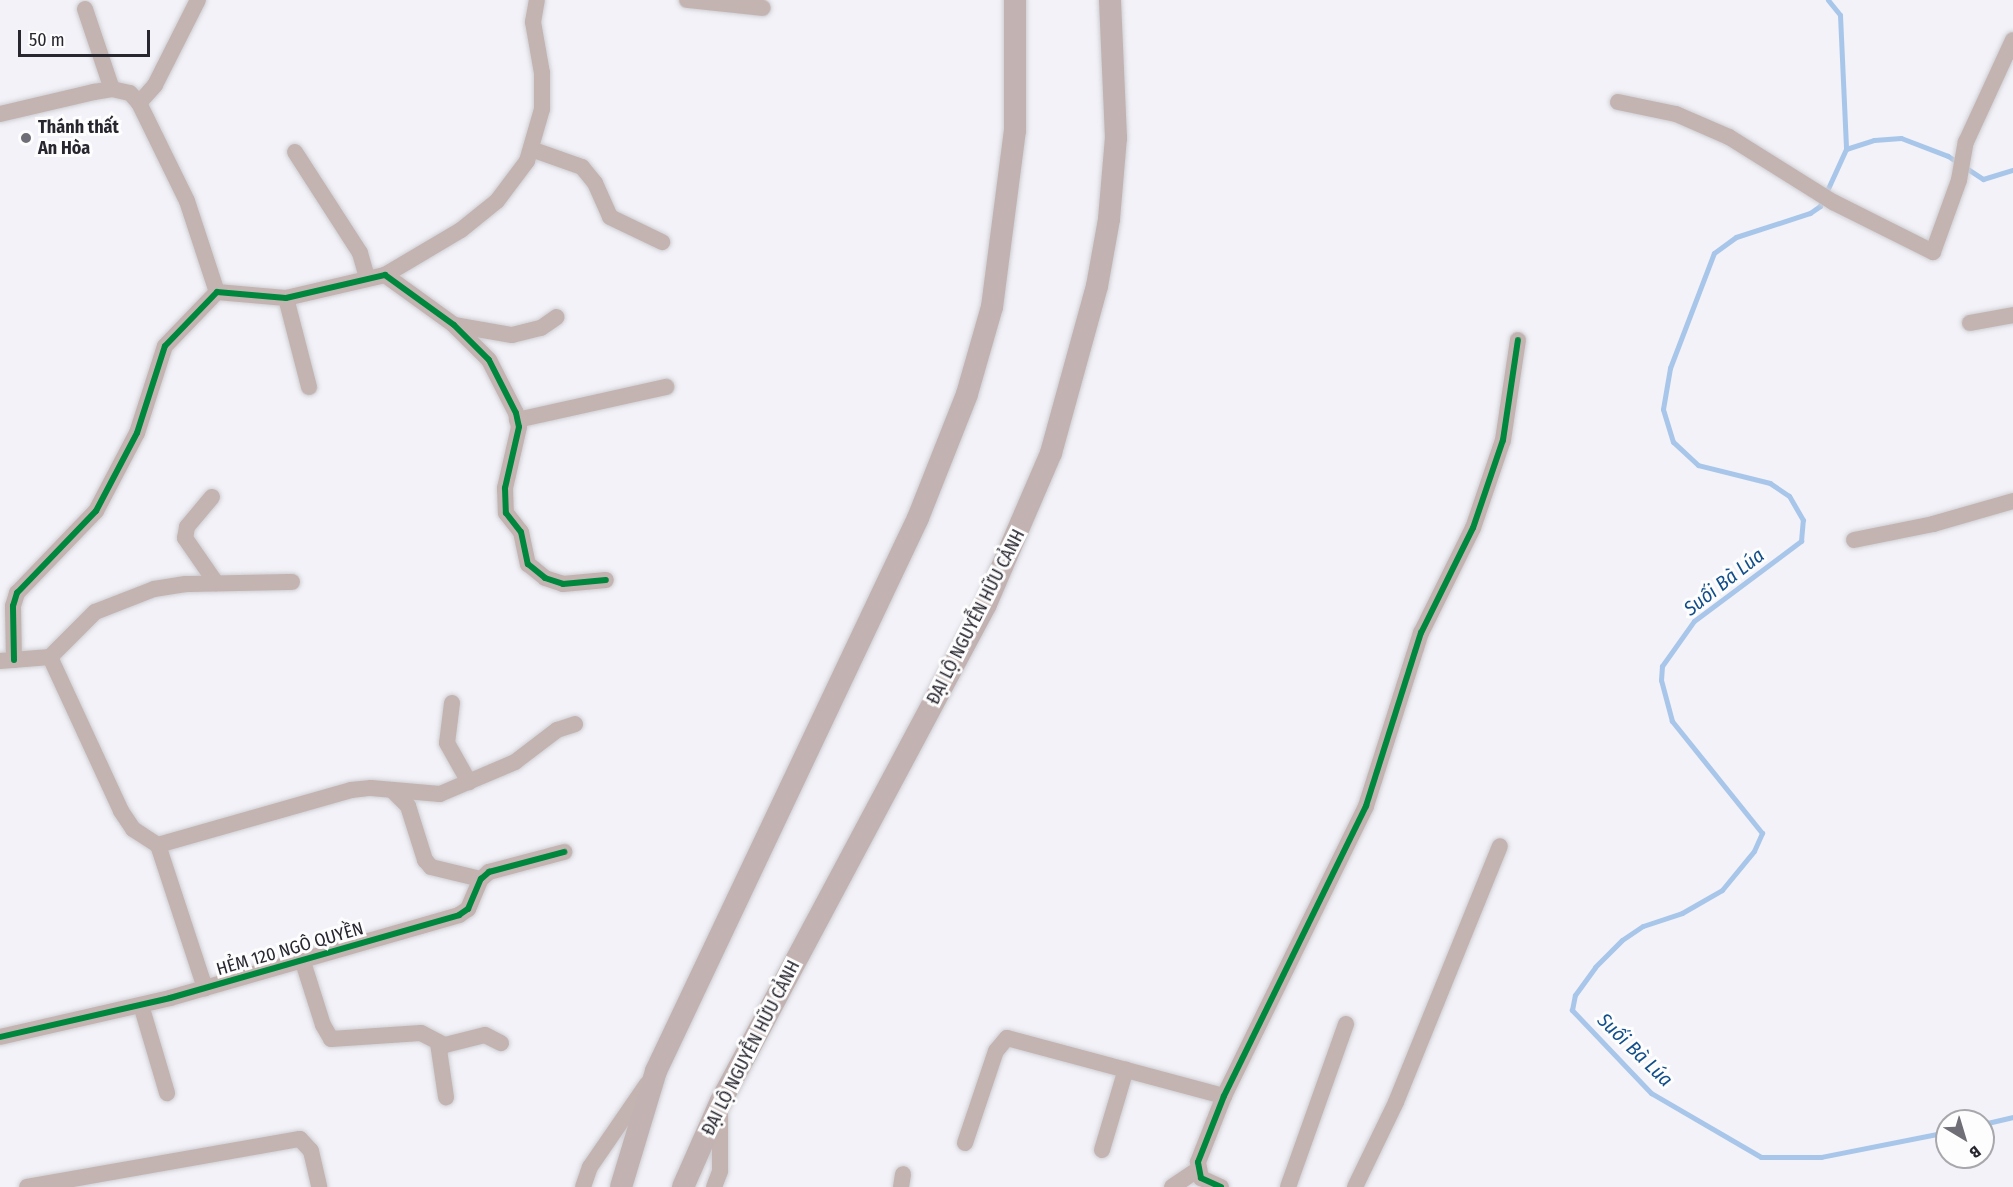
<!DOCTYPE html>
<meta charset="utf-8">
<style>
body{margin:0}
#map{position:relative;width:2013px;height:1187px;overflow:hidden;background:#f2f2f8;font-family:"Fira Sans Condensed",sans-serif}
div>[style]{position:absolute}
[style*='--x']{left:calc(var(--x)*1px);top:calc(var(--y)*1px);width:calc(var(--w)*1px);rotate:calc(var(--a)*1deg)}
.stream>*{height:5px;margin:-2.5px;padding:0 2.5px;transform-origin:2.5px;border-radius:2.5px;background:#a8c6e9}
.roads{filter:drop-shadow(0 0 2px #ceced3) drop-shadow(0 0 2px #ceced3)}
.street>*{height:16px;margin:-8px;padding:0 8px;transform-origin:8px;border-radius:8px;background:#c4b4b1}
.secondary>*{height:22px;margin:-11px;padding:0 11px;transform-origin:11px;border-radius:11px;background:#c2b3b2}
.cycleway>*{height:6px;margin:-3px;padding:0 3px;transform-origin:3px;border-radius:3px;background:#00873e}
.dots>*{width:16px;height:16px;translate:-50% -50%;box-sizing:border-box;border:3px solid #fdfdfd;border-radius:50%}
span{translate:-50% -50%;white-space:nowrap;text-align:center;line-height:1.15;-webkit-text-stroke:6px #fdfdfd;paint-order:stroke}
.poi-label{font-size:18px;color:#28262f;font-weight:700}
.left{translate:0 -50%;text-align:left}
.street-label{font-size:18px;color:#28262f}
.water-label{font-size:20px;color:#124f8a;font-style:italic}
.north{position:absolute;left:1935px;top:1109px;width:60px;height:60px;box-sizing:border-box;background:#fdfdfd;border:2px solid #a8a7ab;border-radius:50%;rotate:142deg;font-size:16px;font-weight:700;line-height:24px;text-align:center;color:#28262f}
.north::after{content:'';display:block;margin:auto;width:21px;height:27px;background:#6f6d75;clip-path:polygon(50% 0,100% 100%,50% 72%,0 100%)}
.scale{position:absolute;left:18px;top:30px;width:132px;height:27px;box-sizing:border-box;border:3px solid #28262f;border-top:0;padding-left:8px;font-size:18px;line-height:21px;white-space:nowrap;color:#28262f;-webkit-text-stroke:4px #fdfdfd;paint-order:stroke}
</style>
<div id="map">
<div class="stream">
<i style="--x:1828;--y:0;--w:19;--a:51"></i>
<i style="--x:1840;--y:15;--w:134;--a:87.4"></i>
<i style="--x:1983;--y:1124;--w:31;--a:-13"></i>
<i style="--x:1947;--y:1132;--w:128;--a:168.8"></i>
<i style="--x:1821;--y:1157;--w:60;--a:180"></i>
<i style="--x:1761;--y:1157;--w:127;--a:-149.8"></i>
<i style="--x:1651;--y:1093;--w:115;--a:-133.6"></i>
<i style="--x:1572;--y:1010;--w:15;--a:-79"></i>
<i style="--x:1575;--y:995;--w:34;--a:-54"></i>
<i style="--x:1595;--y:967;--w:38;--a:-45"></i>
<i style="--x:1622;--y:940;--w:25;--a:-34"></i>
<i style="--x:1643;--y:926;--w:41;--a:-18.4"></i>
<i style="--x:1682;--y:913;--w:46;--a:-29.9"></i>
<i style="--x:1722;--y:890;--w:50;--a:-50.6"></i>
<i style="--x:1754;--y:851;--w:20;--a:-66"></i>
<i style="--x:1762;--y:833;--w:144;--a:-128.8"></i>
<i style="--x:1672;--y:721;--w:42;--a:-105"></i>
<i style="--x:1661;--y:680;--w:14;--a:-86"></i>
<i style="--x:1662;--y:666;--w:55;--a:-54.6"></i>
<i style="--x:1694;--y:621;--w:134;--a:-36.8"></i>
<i style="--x:1801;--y:541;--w:21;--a:-85"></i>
<i style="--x:1803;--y:520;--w:28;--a:-120"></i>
<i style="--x:1789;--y:496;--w:23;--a:-146"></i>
<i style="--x:1770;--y:483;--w:74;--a:-166"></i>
<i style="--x:1698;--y:465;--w:34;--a:-137"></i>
<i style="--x:1673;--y:442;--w:34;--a:-107"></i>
<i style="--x:1663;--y:409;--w:42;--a:-80.3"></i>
<i style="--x:1670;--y:368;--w:123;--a:-69.1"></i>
<i style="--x:1714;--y:253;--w:27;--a:-36"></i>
<i style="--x:1736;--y:237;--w:78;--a:-18"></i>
<i style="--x:1810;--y:213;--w:12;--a:-35"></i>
<i style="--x:1820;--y:206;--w:63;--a:-65.5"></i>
<i style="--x:1846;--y:149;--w:29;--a:-18"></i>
<i style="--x:1874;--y:140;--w:27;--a:-4"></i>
<i style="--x:1901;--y:138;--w:50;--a:21"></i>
<i style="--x:1948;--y:156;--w:42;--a:33.3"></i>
<i style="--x:1983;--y:179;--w:31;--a:-17"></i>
</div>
<div class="roads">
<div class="street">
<i style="--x:687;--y:0;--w:76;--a:6"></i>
<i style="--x:85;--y:9;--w:84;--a:71.4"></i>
<i style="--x:1618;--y:102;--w:59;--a:11.7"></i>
<i style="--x:1676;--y:114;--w:58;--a:23.5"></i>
<i style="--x:1729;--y:137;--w:123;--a:32"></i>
<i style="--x:1833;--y:202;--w:112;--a:26.6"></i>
<i style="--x:1933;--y:252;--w:77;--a:-70.1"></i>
<i style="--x:1959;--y:180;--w:39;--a:-80"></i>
<i style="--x:1966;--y:142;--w:112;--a:-65.3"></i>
<i style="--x:139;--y:103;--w:24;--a:-48"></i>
<i style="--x:155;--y:85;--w:95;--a:-63.2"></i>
<i style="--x:0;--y:114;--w:97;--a:-13.2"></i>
<i style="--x:94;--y:92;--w:18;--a:-9"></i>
<i style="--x:112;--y:89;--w:18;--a:13"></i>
<i style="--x:130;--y:93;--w:13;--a:48"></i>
<i style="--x:139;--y:103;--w:109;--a:63.9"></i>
<i style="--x:187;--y:201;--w:96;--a:71.8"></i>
<i style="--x:531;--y:149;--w:54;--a:19.4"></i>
<i style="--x:582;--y:167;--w:21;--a:51"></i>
<i style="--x:595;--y:183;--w:37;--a:66"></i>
<i style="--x:610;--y:217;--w:58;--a:25.7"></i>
<i style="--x:295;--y:152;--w:120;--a:57.2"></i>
<i style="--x:360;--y:253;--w:25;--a:74"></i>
<i style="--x:385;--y:275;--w:88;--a:-30.6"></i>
<i style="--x:461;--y:230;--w:46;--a:-38.9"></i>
<i style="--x:497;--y:201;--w:50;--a:-53.1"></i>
<i style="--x:527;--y:161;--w:54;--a:-73.9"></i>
<i style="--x:542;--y:109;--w:36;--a:-90"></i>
<i style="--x:542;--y:73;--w:52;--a:-100"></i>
<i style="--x:533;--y:22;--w:22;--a:-80"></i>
<i style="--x:286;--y:298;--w:92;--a:75.5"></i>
<i style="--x:1970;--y:323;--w:44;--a:-10.5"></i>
<i style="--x:454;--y:325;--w:59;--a:9.8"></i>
<i style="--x:512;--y:335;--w:30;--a:-14"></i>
<i style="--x:541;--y:328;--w:19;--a:-35"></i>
<i style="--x:517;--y:420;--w:153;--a:-12.5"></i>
<i style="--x:212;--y:497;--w:39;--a:130"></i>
<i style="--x:187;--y:527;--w:11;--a:100"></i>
<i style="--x:185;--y:538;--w:55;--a:55.4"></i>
<i style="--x:1854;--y:540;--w:81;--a:-11.4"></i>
<i style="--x:1933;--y:524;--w:83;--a:-16"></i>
<i style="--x:50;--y:657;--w:170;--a:65.2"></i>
<i style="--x:121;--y:811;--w:22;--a:56"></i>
<i style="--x:133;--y:829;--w:30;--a:33"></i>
<i style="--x:158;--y:845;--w:151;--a:71.8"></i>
<i style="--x:14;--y:660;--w:54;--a:-91.1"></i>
<i style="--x:13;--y:606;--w:14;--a:-73"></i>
<i style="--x:17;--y:593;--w:114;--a:-46.1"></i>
<i style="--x:96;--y:511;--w:88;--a:-62.3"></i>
<i style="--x:137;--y:433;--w:91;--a:-72.2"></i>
<i style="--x:165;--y:346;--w:75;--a:-46.1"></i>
<i style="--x:217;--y:292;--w:69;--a:5"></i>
<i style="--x:286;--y:298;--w:102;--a:-13.1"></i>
<i style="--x:385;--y:275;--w:85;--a:35.9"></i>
<i style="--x:454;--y:325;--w:49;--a:45"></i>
<i style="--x:489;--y:360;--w:59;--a:63"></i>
<i style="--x:516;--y:413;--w:14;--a:78"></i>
<i style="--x:519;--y:427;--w:63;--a:102.9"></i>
<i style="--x:505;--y:488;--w:25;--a:88"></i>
<i style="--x:506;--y:513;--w:24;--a:52"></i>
<i style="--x:521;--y:532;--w:33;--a:78"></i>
<i style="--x:528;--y:564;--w:22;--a:39"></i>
<i style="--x:545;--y:578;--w:19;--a:18"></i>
<i style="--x:563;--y:584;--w:43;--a:-5.3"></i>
<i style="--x:0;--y:661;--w:50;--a:-4.6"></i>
<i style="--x:50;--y:657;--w:64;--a:-45"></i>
<i style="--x:95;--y:612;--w:63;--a:-21.3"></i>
<i style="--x:154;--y:589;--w:32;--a:-9"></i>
<i style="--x:186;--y:584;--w:106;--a:-1.1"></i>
<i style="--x:452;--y:703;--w:40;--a:97.1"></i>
<i style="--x:447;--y:743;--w:45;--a:60.6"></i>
<i style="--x:394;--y:792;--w:20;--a:45"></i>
<i style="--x:408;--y:806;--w:57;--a:72.5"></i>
<i style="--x:425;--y:860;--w:9;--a:49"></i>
<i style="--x:431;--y:867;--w:51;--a:13.5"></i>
<i style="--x:158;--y:845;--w:201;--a:-15.9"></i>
<i style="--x:351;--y:790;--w:20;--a:-6"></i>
<i style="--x:371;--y:788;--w:69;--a:5"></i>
<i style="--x:440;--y:794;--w:82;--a:-23.1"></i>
<i style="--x:515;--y:762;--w:53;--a:-37.3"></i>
<i style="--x:557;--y:730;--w:19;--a:-18"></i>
<i style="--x:303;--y:962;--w:66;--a:72.4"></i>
<i style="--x:323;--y:1025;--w:16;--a:60"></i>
<i style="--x:331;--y:1039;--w:90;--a:-3.8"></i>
<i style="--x:421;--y:1033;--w:27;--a:27"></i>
<i style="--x:445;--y:1045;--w:41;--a:-14"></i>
<i style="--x:485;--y:1035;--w:18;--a:27"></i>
<i style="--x:141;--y:1005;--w:92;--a:73.5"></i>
<i style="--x:0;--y:1037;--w:174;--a:-12.9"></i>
<i style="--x:170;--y:998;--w:301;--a:-16"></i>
<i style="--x:459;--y:915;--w:11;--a:-34"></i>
<i style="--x:468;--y:909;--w:33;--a:-67"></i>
<i style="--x:481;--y:879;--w:11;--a:-41"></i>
<i style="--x:489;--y:872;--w:78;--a:-14.9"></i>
<i style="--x:438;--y:1043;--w:55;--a:81.6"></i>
<i style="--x:965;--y:1143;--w:97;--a:-71.4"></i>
<i style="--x:996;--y:1051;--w:17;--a:-50"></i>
<i style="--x:1007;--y:1038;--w:225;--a:15"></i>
<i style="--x:1102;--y:1150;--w:84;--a:-73.5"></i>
<i style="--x:27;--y:1187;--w:277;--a:-10"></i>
<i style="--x:300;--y:1139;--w:16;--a:47"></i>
<i style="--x:311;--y:1151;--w:37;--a:77"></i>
<i style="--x:583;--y:1187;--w:21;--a:-71"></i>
<i style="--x:590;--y:1167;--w:101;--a:-55.5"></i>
<i style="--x:714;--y:1187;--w:17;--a:-69"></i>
<i style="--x:720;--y:1171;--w:63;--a:-90"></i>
<i style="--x:901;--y:1187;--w:13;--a:-81"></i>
<i style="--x:1172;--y:1187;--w:30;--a:-34"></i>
<i style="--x:1221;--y:1187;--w:22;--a:-156"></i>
<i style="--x:1201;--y:1178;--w:16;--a:-101"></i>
<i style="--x:1198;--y:1162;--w:71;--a:-68.5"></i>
<i style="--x:1224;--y:1096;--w:323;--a:-63.9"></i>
<i style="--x:1366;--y:806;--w:182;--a:-72.4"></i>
<i style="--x:1421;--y:633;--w:117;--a:-63.7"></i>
<i style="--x:1473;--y:528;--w:93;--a:-71.2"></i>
<i style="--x:1503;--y:440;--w:101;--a:-81.5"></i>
<i style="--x:1288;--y:1187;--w:173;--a:-70.4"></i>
<i style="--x:1355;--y:1187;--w:94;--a:-64.2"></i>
<i style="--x:1396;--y:1102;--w:276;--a:-67.9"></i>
</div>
<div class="secondary">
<i style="--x:621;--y:1187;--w:121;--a:-73.2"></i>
<i style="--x:656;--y:1071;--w:612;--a:-64.65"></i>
<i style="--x:918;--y:518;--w:133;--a:-68.4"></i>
<i style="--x:967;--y:394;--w:91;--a:-74"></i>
<i style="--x:992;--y:307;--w:177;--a:-82.6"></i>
<i style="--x:1015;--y:131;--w:131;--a:-90"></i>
<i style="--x:683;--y:1187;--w:94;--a:-66.2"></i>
<i style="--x:721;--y:1101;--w:563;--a:-61.93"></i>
<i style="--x:986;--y:604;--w:164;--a:-66.7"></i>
<i style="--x:1051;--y:453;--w:173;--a:-74.6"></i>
<i style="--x:1097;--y:286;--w:68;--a:-79.8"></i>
<i style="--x:1109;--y:219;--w:81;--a:-85.1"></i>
<i style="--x:1116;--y:138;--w:138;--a:-92.5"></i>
</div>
</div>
<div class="cycleway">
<i style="--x:14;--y:660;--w:54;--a:-91.1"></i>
<i style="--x:13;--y:606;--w:14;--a:-73"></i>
<i style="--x:17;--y:593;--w:114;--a:-46.1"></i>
<i style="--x:96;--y:511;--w:88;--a:-62.3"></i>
<i style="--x:137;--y:433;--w:91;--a:-72.2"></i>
<i style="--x:165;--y:346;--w:75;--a:-46.1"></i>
<i style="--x:217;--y:292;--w:69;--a:5"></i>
<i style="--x:286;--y:298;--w:102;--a:-13.1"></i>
<i style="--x:385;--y:275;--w:85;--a:35.9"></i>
<i style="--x:454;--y:325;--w:49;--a:45"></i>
<i style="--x:489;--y:360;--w:59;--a:63"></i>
<i style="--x:516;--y:413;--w:14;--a:78"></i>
<i style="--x:519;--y:427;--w:63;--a:102.9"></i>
<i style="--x:505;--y:488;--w:25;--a:88"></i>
<i style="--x:506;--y:513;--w:24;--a:52"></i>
<i style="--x:521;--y:532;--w:33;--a:78"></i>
<i style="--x:528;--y:564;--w:22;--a:39"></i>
<i style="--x:545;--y:578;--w:19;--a:18"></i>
<i style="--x:563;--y:584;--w:43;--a:-5.3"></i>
<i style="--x:0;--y:1037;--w:174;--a:-12.9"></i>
<i style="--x:170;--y:998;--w:301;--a:-16"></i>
<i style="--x:459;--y:915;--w:11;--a:-34"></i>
<i style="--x:468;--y:909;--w:33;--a:-67"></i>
<i style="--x:481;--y:879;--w:11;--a:-41"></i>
<i style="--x:489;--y:872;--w:78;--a:-14.9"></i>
<i style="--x:1221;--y:1187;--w:22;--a:-156"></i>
<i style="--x:1201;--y:1178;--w:16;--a:-101"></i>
<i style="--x:1198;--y:1162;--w:71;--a:-68.5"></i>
<i style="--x:1224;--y:1096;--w:323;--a:-63.9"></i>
<i style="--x:1366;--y:806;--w:182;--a:-72.4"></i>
<i style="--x:1421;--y:633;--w:117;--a:-63.7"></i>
<i style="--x:1473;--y:528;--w:93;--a:-71.2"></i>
<i style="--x:1503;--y:440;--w:101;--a:-81.5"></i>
</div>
<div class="dots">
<i style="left:26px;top:138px;background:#6f6d75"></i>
</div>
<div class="poi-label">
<span class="left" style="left:38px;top:138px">Thánh thất<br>An Hòa</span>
</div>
<div class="street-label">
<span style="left:976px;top:617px;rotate:-63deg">ĐẠI LỘ NGUYỄN HỮU CẢNH</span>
<span style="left:290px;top:949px;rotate:-16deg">HẺM 120 NGÔ QUYỀN</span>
<span style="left:751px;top:1048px;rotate:-63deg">ĐẠI LỘ NGUYỄN HỮU CẢNH</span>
</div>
<div class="water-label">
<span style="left:1724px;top:582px;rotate:-38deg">Suối Bà Lúa</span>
<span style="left:1635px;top:1050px;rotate:44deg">Suối Bà Lúa</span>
</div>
<div class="north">B</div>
<div class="scale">50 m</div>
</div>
